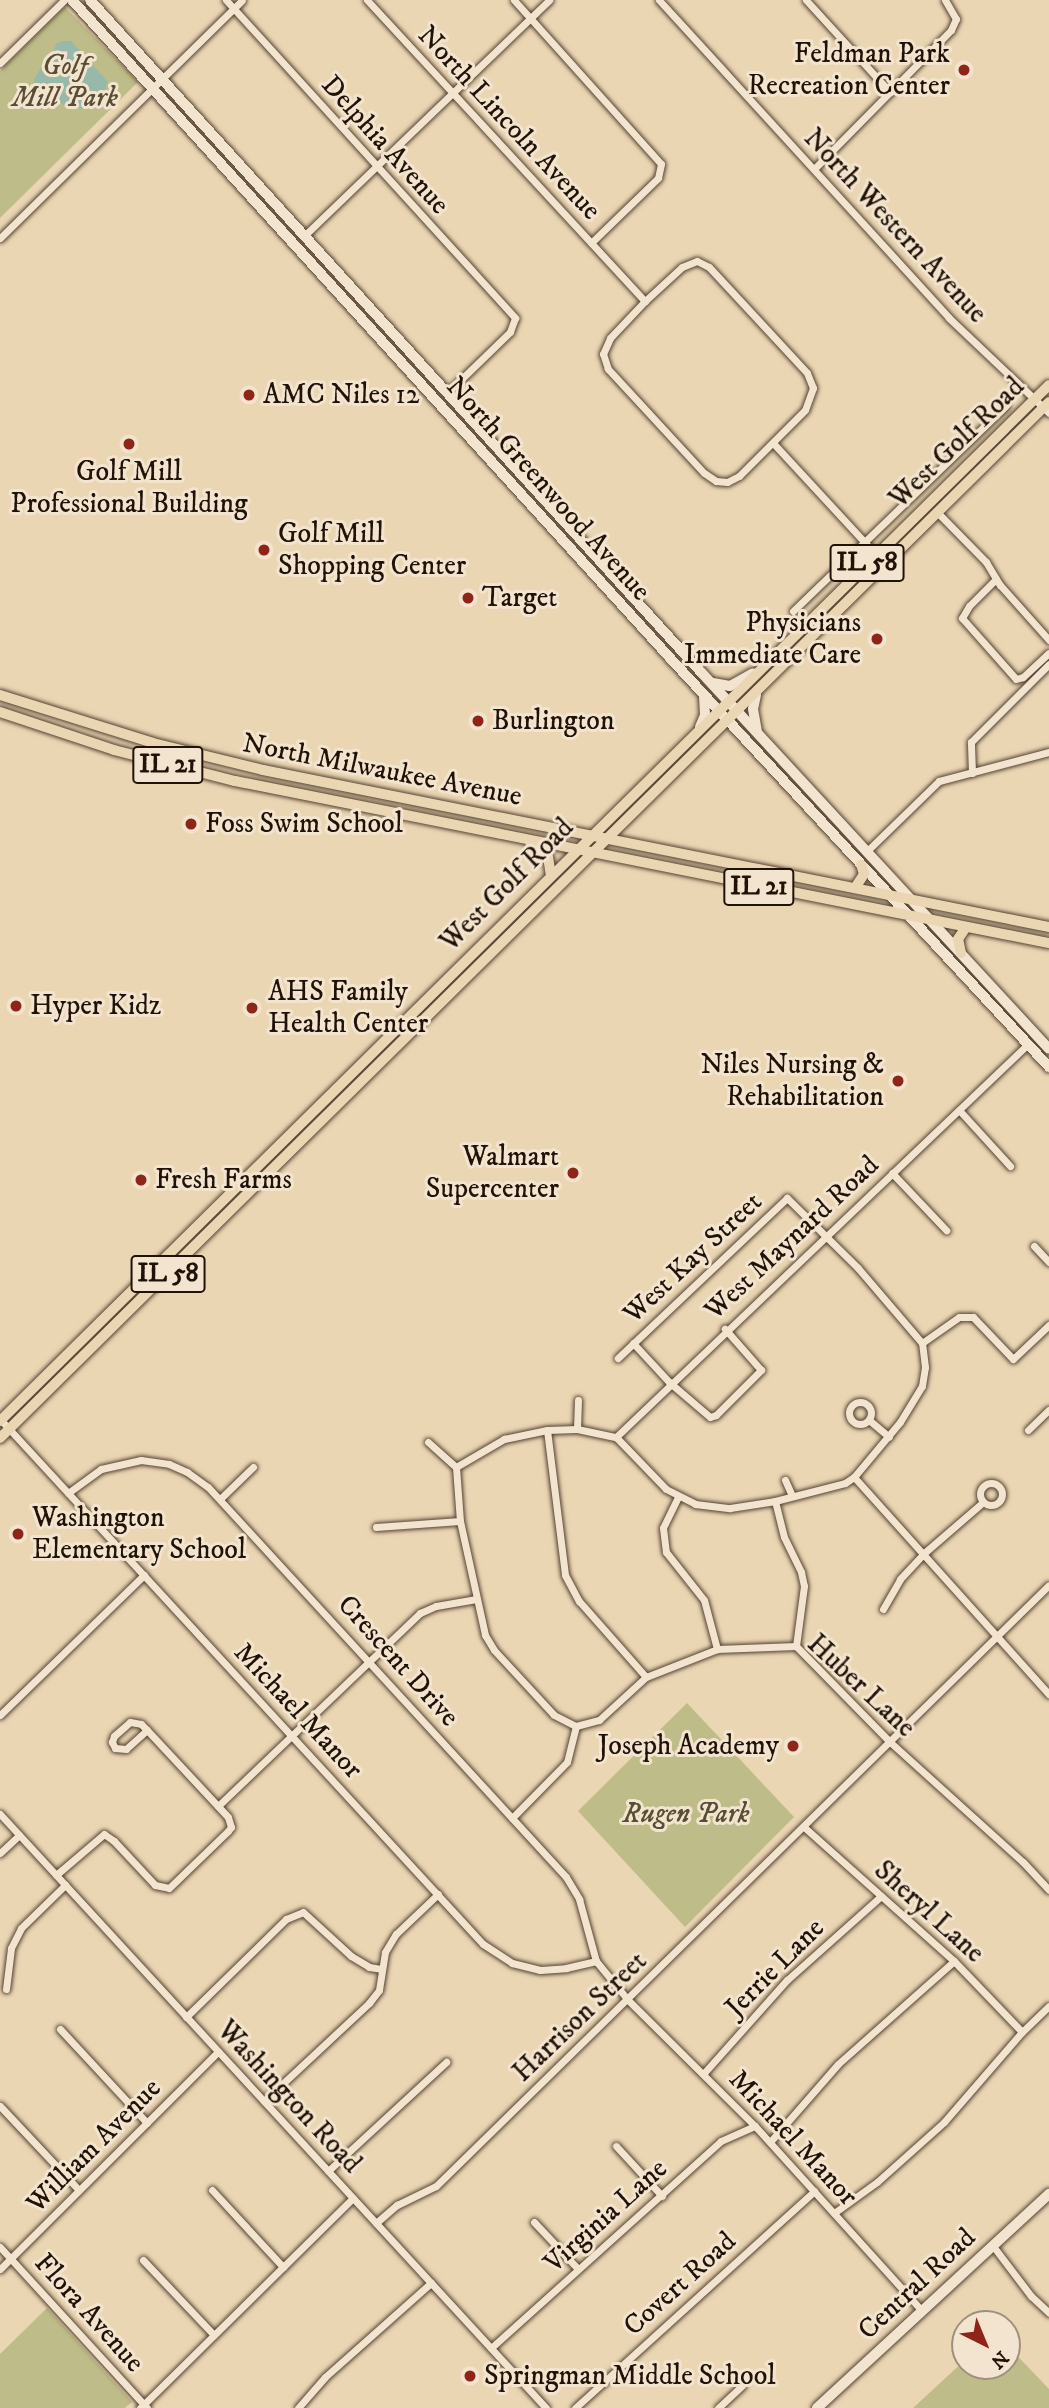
<!DOCTYPE html>
<style>
body{margin:0}
#map{position:relative;width:1049px;height:2408px;overflow:hidden;background:#ebd6b4;font-family:"IM FELL DW Pica",serif}
div>[style]{position:absolute}
[style*='--x']{left:calc(var(--x)*1px);top:calc(var(--y)*1px);width:calc(var(--w)*1px);rotate:calc(var(--a)*1deg)}
.green>*{inset:0;background:#bebc88}
.water>*{inset:0;background:#98b9aa}
.roads{filter:drop-shadow(0 0 2px #544332) drop-shadow(0 0 2px #544332)}
.minor>*{height:7px;margin:-3.5px;padding:0 3.5px;transform-origin:3.5px;border-radius:3.5px;background:#f2e4ce}
.minor>.ring{margin:-3.5px;padding:0;box-sizing:content-box;background:none;border:7px solid #f2e4ce;border-radius:50%}
.secondary>*{height:10px;margin:-5px;padding:0 5px;transform-origin:5px;border-radius:5px;background:#f2e4ce}
.primary>*{height:10px;margin:-5px;padding:0 5px;transform-origin:5px;border-radius:5px;background:#ebd6b4}
.dots>*{width:19px;height:19px;translate:-50% -50%;box-sizing:border-box;border:4px solid #f2e4ce;border-radius:50%}
span{translate:-50% -50%;white-space:nowrap;text-align:center;line-height:1.15;-webkit-text-stroke:6px #f2e4ce;paint-order:stroke}
.shield-label span{padding:2px 5px;background:#f2e4ce;border:2px solid;border-radius:5px;-webkit-text-stroke-width:0}
.shield-label{font-size:26px;color:#211207;font-weight:700}
.poi-label{font-size:28px;color:#211207}
.right{translate:-100% -50%;text-align:right}
.left{translate:0 -50%;text-align:left}
.park-label{font-size:28px;color:#584e34;font-style:italic}
.street-label{font-size:28px;color:#211207}
.north{position:absolute;left:951px;top:2310px;width:70px;height:70px;box-sizing:border-box;background:#f2e4ce;border:2px solid #9e907e;border-radius:50%;rotate:137deg;font-size:19px;font-weight:700;line-height:28px;text-align:center;color:#211207}
.north::after{content:'';display:block;margin:auto;width:24px;height:32px;background:#8f2418;clip-path:polygon(50% 0,100% 100%,50% 72%,0 100%)}
</style>
<div id="map">
<div class="green">
<i style="clip-path:polygon(65px 7px,138px 82px,0 218px,0 71px)"></i>
<i style="clip-path:polygon(687px 1703px,794px 1817px,685px 1927px,578px 1811px)"></i>
<i style="clip-path:polygon(47px 2308px,132px 2402px,125px 2408px,0 2408px,0 2354px)"></i>
<i style="clip-path:polygon(1007px 2345px,1049px 2389px,1049px 2408px,913px 2408px,965px 2360px,965px 2366px,1007px 2366px)"></i>
</div>
<div class="water">
<i style="clip-path:polygon(62px 41px,71px 41px,108px 82px,101px 98px,85px 109px,67px 107px,35px 87px,34px 79px,41px 68px,50px 63px,56px 44px)"></i>
</div>
<div class="roads">
<div class="minor">
<i style="--x:226;--y:0;--w:430;--a:47.7"></i>
<i style="--x:515;--y:318;--w:15;--a:110"></i>
<i style="--x:510;--y:332;--w:86;--a:135.9"></i>
<i style="--x:367;--y:0;--w:410;--a:47.3"></i>
<i style="--x:514;--y:0;--w:220;--a:48.1"></i>
<i style="--x:661;--y:164;--w:14;--a:102"></i>
<i style="--x:658;--y:178;--w:93;--a:135.9"></i>
<i style="--x:659;--y:0;--w:430;--a:47.6"></i>
<i style="--x:949;--y:318;--w:138;--a:43.5"></i>
<i style="--x:806;--y:0;--w:125;--a:47.6"></i>
<i style="--x:0;--y:63;--w:90;--a:-44.5"></i>
<i style="--x:814;--y:169;--w:195;--a:-45.4"></i>
<i style="--x:951;--y:30;--w:12;--a:-66"></i>
<i style="--x:956;--y:19;--w:22;--a:-120"></i>
<i style="--x:305;--y:235;--w:339;--a:-43.9"></i>
<i style="--x:0;--y:238;--w:339;--a:-44.5"></i>
<i style="--x:697;--y:261;--w:13;--a:27"></i>
<i style="--x:709;--y:267;--w:144;--a:47.2"></i>
<i style="--x:807;--y:373;--w:16;--a:68"></i>
<i style="--x:813;--y:388;--w:23;--a:110"></i>
<i style="--x:805;--y:410;--w:93;--a:135"></i>
<i style="--x:739;--y:476;--w:13;--a:153"></i>
<i style="--x:727;--y:482;--w:11;--a:-175"></i>
<i style="--x:716;--y:481;--w:14;--a:-146"></i>
<i style="--x:704;--y:473;--w:142;--a:-132.7"></i>
<i style="--x:608;--y:369;--w:16;--a:-108"></i>
<i style="--x:603;--y:354;--w:17;--a:-66"></i>
<i style="--x:610;--y:338;--w:51;--a:-46.6"></i>
<i style="--x:645;--y:301;--w:50;--a:-42.6"></i>
<i style="--x:682;--y:267;--w:16;--a:-22"></i>
<i style="--x:773;--y:443;--w:156;--a:47.3"></i>
<i style="--x:938;--y:513;--w:69;--a:45.6"></i>
<i style="--x:986;--y:562;--w:27;--a:59"></i>
<i style="--x:1000;--y:585;--w:74;--a:48.3"></i>
<i style="--x:996;--y:579;--w:38;--a:135"></i>
<i style="--x:969;--y:606;--w:14;--a:120"></i>
<i style="--x:962;--y:618;--w:81;--a:48.5"></i>
<i style="--x:1016;--y:679;--w:7;--a:-16"></i>
<i style="--x:1023;--y:677;--w:35;--a:-43"></i>
<i style="--x:793;--y:611;--w:296;--a:-44"></i>
<i style="--x:972;--y:773;--w:31;--a:-92"></i>
<i style="--x:971;--y:742;--w:110;--a:-45"></i>
<i style="--x:867;--y:851;--w:100;--a:-44.2"></i>
<i style="--x:939;--y:781;--w:114;--a:-14.8"></i>
<i style="--x:959;--y:1110;--w:76;--a:47.7"></i>
<i style="--x:892;--y:1173;--w:79;--a:46.5"></i>
<i style="--x:1034;--y:1246;--w:22;--a:47"></i>
<i style="--x:633;--y:1343;--w:53;--a:47.3"></i>
<i style="--x:669;--y:1382;--w:54;--a:40.5"></i>
<i style="--x:710;--y:1417;--w:6;--a:-18"></i>
<i style="--x:716;--y:1415;--w:64;--a:-45"></i>
<i style="--x:761;--y:1370;--w:55;--a:-131.3"></i>
<i style="--x:922;--y:1343;--w:45;--a:-35.1"></i>
<i style="--x:959;--y:1317;--w:14;--a:0"></i>
<i style="--x:973;--y:1317;--w:58;--a:46.4"></i>
<i style="--x:1013;--y:1359;--w:50;--a:-43.4"></i>
<i class="ring" style="left:849px;top:1402px;width:15px;height:15px"></i>
<i style="--x:0;--y:1419;--w:713;--a:47.39"></i>
<i style="--x:483;--y:1944;--w:35;--a:33"></i>
<i style="--x:512;--y:1963;--w:29;--a:14"></i>
<i style="--x:540;--y:1970;--w:26;--a:-4"></i>
<i style="--x:566;--y:1968;--w:31;--a:-13"></i>
<i style="--x:869;--y:1420;--w:26;--a:40"></i>
<i style="--x:577;--y:1429;--w:29;--a:-88"></i>
<i style="--x:547;--y:1430;--w:146;--a:82.9"></i>
<i style="--x:565;--y:1575;--w:30;--a:62"></i>
<i style="--x:579;--y:1601;--w:101;--a:48.6"></i>
<i style="--x:1028;--y:1430;--w:29;--a:-44"></i>
<i style="--x:616;--y:1437;--w:72;--a:46.1"></i>
<i style="--x:666;--y:1489;--w:33;--a:27"></i>
<i style="--x:695;--y:1504;--w:35;--a:7"></i>
<i style="--x:730;--y:1508;--w:46;--a:-8.8"></i>
<i style="--x:775;--y:1501;--w:72;--a:-14.4"></i>
<i style="--x:845;--y:1483;--w:11;--a:-34"></i>
<i style="--x:854;--y:1477;--w:72;--a:-50.1"></i>
<i style="--x:900;--y:1422;--w:42;--a:-58.6"></i>
<i style="--x:922;--y:1386;--w:19;--a:-81"></i>
<i style="--x:925;--y:1367;--w:24;--a:-97"></i>
<i style="--x:922;--y:1343;--w:99;--a:-130.5"></i>
<i style="--x:858;--y:1268;--w:100;--a:-135.4"></i>
<i style="--x:787;--y:1198;--w:233;--a:136.6"></i>
<i style="--x:616;--y:1437;--w:569;--a:-43.65"></i>
<i style="--x:428;--y:1442;--w:38;--a:42"></i>
<i style="--x:456;--y:1467;--w:54;--a:85.8"></i>
<i style="--x:460;--y:1521;--w:117;--a:77.6"></i>
<i style="--x:485;--y:1635;--w:17;--a:59"></i>
<i style="--x:494;--y:1650;--w:88;--a:47.3"></i>
<i style="--x:554;--y:1715;--w:25;--a:27"></i>
<i style="--x:576;--y:1726;--w:24;--a:-15"></i>
<i style="--x:599;--y:1720;--w:64;--a:-42.5"></i>
<i style="--x:646;--y:1677;--w:76;--a:-21.5"></i>
<i style="--x:717;--y:1649;--w:79;--a:-2.2"></i>
<i style="--x:796;--y:1646;--w:134;--a:45.6"></i>
<i style="--x:890;--y:1742;--w:179;--a:42.1"></i>
<i style="--x:1023;--y:1862;--w:38;--a:47"></i>
<i style="--x:456;--y:1467;--w:56;--a:-30.3"></i>
<i style="--x:504;--y:1439;--w:44;--a:-11.8"></i>
<i style="--x:547;--y:1430;--w:30;--a:-2"></i>
<i style="--x:577;--y:1429;--w:40;--a:12"></i>
<i style="--x:854;--y:1477;--w:292;--a:48.1"></i>
<i style="--x:785;--y:1480;--w:17;--a:66"></i>
<i class="ring" style="left:980px;top:1483px;width:15px;height:15px"></i>
<i style="--x:68;--y:1493;--w:41;--a:-36"></i>
<i style="--x:101;--y:1469;--w:41;--a:-12.7"></i>
<i style="--x:141;--y:1460;--w:28;--a:8"></i>
<i style="--x:169;--y:1464;--w:20;--a:24"></i>
<i style="--x:187;--y:1472;--w:26;--a:36"></i>
<i style="--x:208;--y:1487;--w:529;--a:47.45"></i>
<i style="--x:566;--y:1877;--w:26;--a:59"></i>
<i style="--x:579;--y:1899;--w:64;--a:74.7"></i>
<i style="--x:596;--y:1961;--w:50;--a:50.6"></i>
<i style="--x:628;--y:2000;--w:179;--a:44.8"></i>
<i style="--x:755;--y:2126;--w:249;--a:47.9"></i>
<i style="--x:678;--y:1497;--w:34;--a:116"></i>
<i style="--x:663;--y:1528;--w:24;--a:83"></i>
<i style="--x:666;--y:1552;--w:61;--a:51.6"></i>
<i style="--x:704;--y:1600;--w:51;--a:75.1"></i>
<i style="--x:220;--y:1499;--w:46;--a:-44.1"></i>
<i style="--x:775;--y:1501;--w:37;--a:76"></i>
<i style="--x:784;--y:1537;--w:39;--a:64"></i>
<i style="--x:801;--y:1572;--w:14;--a:78"></i>
<i style="--x:804;--y:1586;--w:61;--a:97.6"></i>
<i style="--x:376;--y:1527;--w:84;--a:-4.1"></i>
<i style="--x:883;--y:1609;--w:34;--a:-60"></i>
<i style="--x:900;--y:1579;--w:34;--a:-47"></i>
<i style="--x:923;--y:1554;--w:79;--a:-40.9"></i>
<i style="--x:0;--y:1715;--w:201;--a:-44.2"></i>
<i style="--x:218;--y:1806;--w:279;--a:-43.7"></i>
<i style="--x:420;--y:1613;--w:17;--a:-24"></i>
<i style="--x:436;--y:1606;--w:41;--a:-9.9"></i>
<i style="--x:0;--y:1814;--w:807;--a:47.41"></i>
<i style="--x:512;--y:1818;--w:78;--a:-45.5"></i>
<i style="--x:567;--y:1762;--w:37;--a:-76"></i>
<i style="--x:804;--y:1827;--w:201;--a:41.8"></i>
<i style="--x:954;--y:1961;--w:98;--a:46.2"></i>
<i style="--x:0;--y:1853;--w:26;--a:-43"></i>
<i style="--x:56;--y:1875;--w:63;--a:-40.5"></i>
<i style="--x:104;--y:1834;--w:12;--a:35"></i>
<i style="--x:114;--y:1841;--w:60;--a:47"></i>
<i style="--x:155;--y:1885;--w:14;--a:12"></i>
<i style="--x:169;--y:1888;--w:82;--a:-44"></i>
<i style="--x:228;--y:1831;--w:5;--a:-53"></i>
<i style="--x:231;--y:1827;--w:10;--a:-107"></i>
<i style="--x:228;--y:1817;--w:119;--a:-133"></i>
<i style="--x:147;--y:1730;--w:28;--a:138"></i>
<i style="--x:126;--y:1749;--w:11;--a:-175"></i>
<i style="--x:115;--y:1748;--w:7;--a:-117"></i>
<i style="--x:112;--y:1742;--w:6;--a:-72"></i>
<i style="--x:114;--y:1736;--w:21;--a:-41"></i>
<i style="--x:130;--y:1722;--w:11;--a:10"></i>
<i style="--x:141;--y:1724;--w:8;--a:45"></i>
<i style="--x:6;--y:1989;--w:41;--a:-83"></i>
<i style="--x:11;--y:1948;--w:22;--a:-63"></i>
<i style="--x:21;--y:1928;--w:62;--a:-44.3"></i>
<i style="--x:186;--y:2017;--w:140;--a:-44.4"></i>
<i style="--x:286;--y:1919;--w:18;--a:-22"></i>
<i style="--x:303;--y:1912;--w:65;--a:42.5"></i>
<i style="--x:351;--y:1956;--w:21;--a:31"></i>
<i style="--x:369;--y:1967;--w:12;--a:9"></i>
<i style="--x:60;--y:2029;--w:128;--a:47.2"></i>
<i style="--x:704;--y:2073;--w:125;--a:-48.3"></i>
<i style="--x:787;--y:1980;--w:126;--a:-41.8"></i>
<i style="--x:264;--y:2101;--w:144;--a:-43"></i>
<i style="--x:369;--y:2003;--w:16;--a:-52"></i>
<i style="--x:379;--y:1990;--w:38;--a:-81"></i>
<i style="--x:385;--y:1952;--w:21;--a:-59"></i>
<i style="--x:396;--y:1934;--w:58;--a:-43.6"></i>
<i style="--x:0;--y:2106;--w:115;--a:46.8"></i>
<i style="--x:770;--y:2142;--w:103;--a:-48.9"></i>
<i style="--x:838;--y:2064;--w:155;--a:-41.6"></i>
<i style="--x:616;--y:2146;--w:68;--a:47.4"></i>
<i style="--x:328;--y:2171;--w:161;--a:-42.7"></i>
<i style="--x:212;--y:2190;--w:105;--a:47.3"></i>
<i style="--x:834;--y:2213;--w:53;--a:-35.8"></i>
<i style="--x:877;--y:2182;--w:90;--a:-41.8"></i>
<i style="--x:944;--y:2122;--w:119;--a:-49.1"></i>
<i style="--x:1022;--y:2032;--w:37;--a:-44"></i>
<i style="--x:534;--y:2222;--w:64;--a:46.9"></i>
<i style="--x:376;--y:2223;--w:28;--a:-41"></i>
<i style="--x:397;--y:2205;--w:43;--a:-26"></i>
<i style="--x:436;--y:2186;--w:858;--a:-44.43"></i>
<i style="--x:993;--y:2246;--w:63;--a:52.8"></i>
<i style="--x:1031;--y:2296;--w:25;--a:43"></i>
<i style="--x:0;--y:2247;--w:218;--a:47.6"></i>
<i style="--x:143;--y:2260;--w:103;--a:46.6"></i>
<i style="--x:0;--y:2269;--w:308;--a:-44.9"></i>
<i style="--x:491;--y:2348;--w:309;--a:-42"></i>
<i style="--x:721;--y:2141;--w:37;--a:-24"></i>
<i style="--x:140;--y:2408;--w:299;--a:-44.6"></i>
<i style="--x:298;--y:2408;--w:41;--a:-48.9"></i>
<i style="--x:325;--y:2377;--w:142;--a:-41.6"></i>
<i style="--x:575;--y:2408;--w:323;--a:-42.2"></i>
<i style="--x:718;--y:2408;--w:33;--a:-43"></i>
</div>
<div class="secondary">
<i style="--x:72;--y:0;--w:889;--a:47.73"></i>
<i style="--x:670;--y:658;--w:558;--a:47.18"></i>
<i style="--x:90;--y:0;--w:907;--a:47.73"></i>
<i style="--x:700;--y:671;--w:514;--a:47.28"></i>
<i style="--x:713;--y:683;--w:17;--a:10"></i>
<i style="--x:730;--y:686;--w:26;--a:-29"></i>
<i style="--x:756;--y:695;--w:14;--a:102"></i>
<i style="--x:753;--y:709;--w:22;--a:80"></i>
<i style="--x:700;--y:727;--w:13;--a:-67"></i>
<i style="--x:705;--y:715;--w:20;--a:-93"></i>
<i style="--x:817;--y:2408;--w:316;--a:-42.7"></i>
</div>
<div class="primary">
<i style="--x:0;--y:695;--w:160;--a:17.4"></i>
<i style="--x:153;--y:743;--w:113;--a:13.8"></i>
<i style="--x:263;--y:770;--w:802;--a:11.3"></i>
<i style="--x:0;--y:712;--w:120;--a:18.4"></i>
<i style="--x:114;--y:750;--w:125;--a:14.4"></i>
<i style="--x:235;--y:781;--w:830;--a:11.26"></i>
<i style="--x:530;--y:842;--w:23;--a:40"></i>
<i style="--x:548;--y:857;--w:18;--a:81"></i>
<i style="--x:855;--y:888;--w:17;--a:-57"></i>
<i style="--x:864;--y:874;--w:10;--a:-107"></i>
<i style="--x:961;--y:953;--w:14;--a:-102"></i>
<i style="--x:958;--y:939;--w:14;--a:-56"></i>
<i style="--x:0;--y:1421;--w:1474;--a:-44.64"></i>
<i style="--x:0;--y:1438;--w:1474;--a:-44.64"></i>
</div>
</div>
<div class="dots">
<i style="left:964px;top:70px;background:#8f2418"></i>
<i style="left:249px;top:395px;background:#8f2418"></i>
<i style="left:129px;top:444px;background:#8f2418"></i>
<i style="left:264px;top:550px;background:#8f2418"></i>
<i style="left:468px;top:598px;background:#8f2418"></i>
<i style="left:877px;top:639px;background:#8f2418"></i>
<i style="left:478px;top:721px;background:#8f2418"></i>
<i style="left:191px;top:824px;background:#8f2418"></i>
<i style="left:16px;top:1006px;background:#8f2418"></i>
<i style="left:252px;top:1008px;background:#8f2418"></i>
<i style="left:898px;top:1081px;background:#8f2418"></i>
<i style="left:573px;top:1173px;background:#8f2418"></i>
<i style="left:141px;top:1180px;background:#8f2418"></i>
<i style="left:18px;top:1534px;background:#8f2418"></i>
<i style="left:793px;top:1746px;background:#8f2418"></i>
<i style="left:470px;top:2376px;background:#8f2418"></i>
</div>
<div class="shield-label">
<span style="left:867px;top:563px">IL 58</span>
<span style="left:168px;top:765px">IL 21</span>
<span style="left:759px;top:887px">IL 21</span>
<span style="left:168px;top:1274px">IL 58</span>
</div>
<div class="poi-label">
<span class="right" style="left:950px;top:70px">Feldman Park<br>Recreation Center</span>
<span class="left" style="left:263px;top:395px">AMC Niles 12</span>
<span style="left:129px;top:488px">Golf Mill<br>Professional Building</span>
<span class="left" style="left:278px;top:550px">Golf Mill<br>Shopping Center</span>
<span class="left" style="left:482px;top:598px">Target</span>
<span class="right" style="left:861px;top:639px">Physicians<br>Immediate Care</span>
<span class="left" style="left:492px;top:721px">Burlington</span>
<span class="left" style="left:205px;top:824px">Foss Swim School</span>
<span class="left" style="left:268px;top:1008px">AHS Family<br>Health Center</span>
<span class="left" style="left:30px;top:1006px">Hyper Kidz</span>
<span class="right" style="left:884px;top:1081px">Niles Nursing &amp;<br>Rehabilitation</span>
<span class="right" style="left:559px;top:1173px">Walmart<br>Supercenter</span>
<span class="left" style="left:155px;top:1180px">Fresh Farms</span>
<span class="left" style="left:32px;top:1534px">Washington<br>Elementary School</span>
<span class="right" style="left:779px;top:1746px">Joseph Academy</span>
<span class="left" style="left:484px;top:2376px">Springman Middle School</span>
</div>
<div class="park-label">
<span style="left:65px;top:82px">Golf<br>Mill Park</span>
<span style="left:686px;top:1814px">Rugen Park</span>
</div>
<div class="street-label">
<span style="left:509px;top:123px;rotate:47deg">North Lincoln Avenue</span>
<span style="left:385px;top:145px;rotate:48deg">Delphia Avenue</span>
<span style="left:895px;top:226px;rotate:47deg">North Western Avenue</span>
<span style="left:957px;top:443px;rotate:-44deg">West Golf Road</span>
<span style="left:548px;top:489px;rotate:48deg">North Greenwood Avenue</span>
<span style="left:382px;top:770px;rotate:11deg">North Milwaukee Avenue</span>
<span style="left:507px;top:885px;rotate:-45deg">West Golf Road</span>
<span style="left:792px;top:1238px;rotate:-43deg">West Maynard Road</span>
<span style="left:693px;top:1258px;rotate:-43deg">West Kay Street</span>
<span style="left:398px;top:1661px;rotate:48deg">Crescent Drive</span>
<span style="left:861px;top:1686px;rotate:43deg">Huber Lane</span>
<span style="left:298px;top:1711px;rotate:47deg">Michael Manor</span>
<span style="left:929px;top:1912px;rotate:42deg">Sheryl Lane</span>
<span style="left:775px;top:1968px;rotate:-45deg">Jerrie Lane</span>
<span style="left:580px;top:2017px;rotate:-44deg">Harrison Street</span>
<span style="left:289px;top:2097px;rotate:47deg">Washington Road</span>
<span style="left:793px;top:2138px;rotate:47deg">Michael Manor</span>
<span style="left:94px;top:2146px;rotate:-45deg">William Avenue</span>
<span style="left:606px;top:2216px;rotate:-42deg">Virginia Lane</span>
<span style="left:680px;top:2284px;rotate:-42deg">Covert Road</span>
<span style="left:917px;top:2284px;rotate:-43deg">Central Road</span>
<span style="left:89px;top:2313px;rotate:48deg">Flora Avenue</span>
</div>
<div class="north">N</div>
</div>
